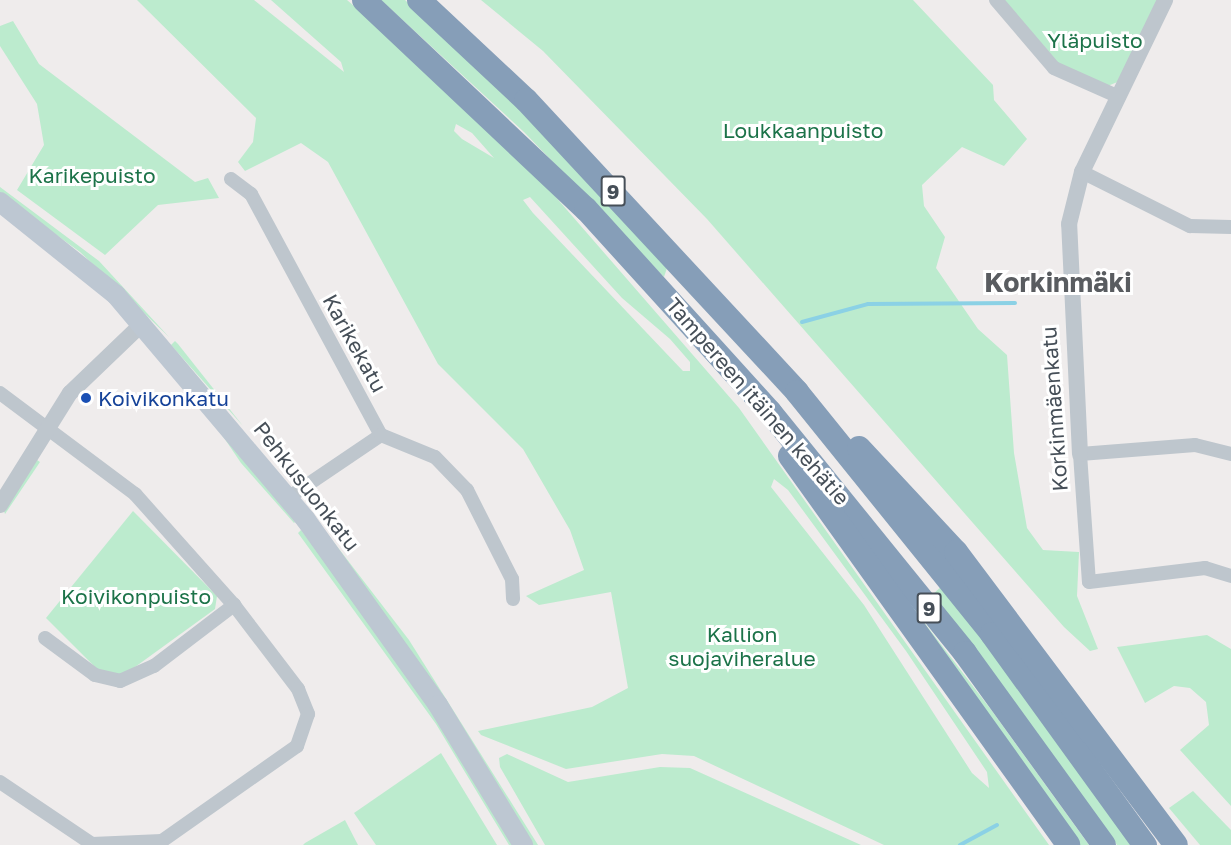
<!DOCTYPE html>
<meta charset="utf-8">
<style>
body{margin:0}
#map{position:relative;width:1231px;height:845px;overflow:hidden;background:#efecec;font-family:"Golos Text",sans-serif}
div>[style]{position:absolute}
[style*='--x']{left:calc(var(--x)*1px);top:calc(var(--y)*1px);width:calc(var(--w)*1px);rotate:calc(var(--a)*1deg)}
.green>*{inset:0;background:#bcebce}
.stream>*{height:4px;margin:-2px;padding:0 2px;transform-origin:2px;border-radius:2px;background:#8bd1e5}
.minor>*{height:14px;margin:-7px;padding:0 7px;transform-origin:7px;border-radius:7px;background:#bec6cd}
.tertiary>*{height:16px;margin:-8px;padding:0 8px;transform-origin:8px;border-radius:8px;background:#bec6cd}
.secondary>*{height:20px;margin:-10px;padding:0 10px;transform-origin:10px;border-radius:10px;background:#bdc7d2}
.motorway>*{height:24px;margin:-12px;padding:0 12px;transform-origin:12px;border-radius:12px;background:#869eb8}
.dots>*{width:16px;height:16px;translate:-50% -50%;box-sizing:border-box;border:3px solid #fff;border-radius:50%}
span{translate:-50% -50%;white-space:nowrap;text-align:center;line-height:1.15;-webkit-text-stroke:6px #fff;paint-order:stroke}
.shield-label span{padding:2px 4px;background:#fff;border:2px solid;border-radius:4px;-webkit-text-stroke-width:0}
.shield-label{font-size:20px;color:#464f58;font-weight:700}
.park-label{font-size:21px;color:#1c7349}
.street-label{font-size:21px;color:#464f58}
.transit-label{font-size:21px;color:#164399}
.left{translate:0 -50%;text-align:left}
.district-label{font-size:27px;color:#595c60;font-weight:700}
</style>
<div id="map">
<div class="green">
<i style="clip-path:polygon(evenodd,137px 0,254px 0,344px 72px,341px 62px,271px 0,347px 0,399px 45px,547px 187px,739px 408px,1049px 845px,884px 845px,694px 756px,662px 754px,566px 769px,481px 735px,478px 731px,592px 707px,628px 688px,611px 592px,539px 605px,526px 596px,584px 570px,570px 530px,523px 449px,438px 364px,328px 162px,301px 143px,245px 171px,238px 162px,253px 142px,256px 118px,137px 0,456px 124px,472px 133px,494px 158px,462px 139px,454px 131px,456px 124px,137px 0,530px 197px,622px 298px,670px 339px,690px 362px,690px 371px,683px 371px,533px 213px,523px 200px,530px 197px,137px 0,774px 479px,788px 490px,906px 651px,987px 772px,989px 788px,972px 773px,864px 605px,771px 487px,774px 479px)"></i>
<i style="clip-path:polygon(381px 0,405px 0,536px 123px,667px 268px,664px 277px,524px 132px)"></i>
<i style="clip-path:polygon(481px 0,913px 0,993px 85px,994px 100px,1027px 139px,1004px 166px,962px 147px,922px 185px,924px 206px,945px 237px,936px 268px,978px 329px,1007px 355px,1014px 453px,1027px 528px,1043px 550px,1079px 552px,1077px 596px,1098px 649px,1090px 651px,1064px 627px,707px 219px,543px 51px)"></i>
<i style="clip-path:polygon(1001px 0,1157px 0,1120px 81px,1105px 87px,1055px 63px)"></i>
<i style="clip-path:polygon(13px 21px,39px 64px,195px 182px,208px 178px,219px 198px,158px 205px,105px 255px,17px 190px,44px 145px,37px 104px,0 46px,0 26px)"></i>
<i style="clip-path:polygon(0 187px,99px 261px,169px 337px,80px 252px,0 194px)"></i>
<i style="clip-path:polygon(175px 341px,178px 344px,243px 426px,171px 345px)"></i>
<i style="clip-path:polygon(214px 423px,295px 522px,294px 523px,241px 463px)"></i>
<i style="clip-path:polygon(37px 460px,40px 462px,5px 514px,4px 511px)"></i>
<i style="clip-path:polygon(133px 511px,217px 596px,215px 609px,124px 675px,102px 674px,46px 618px)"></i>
<i style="clip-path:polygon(319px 523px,409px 640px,538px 845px,531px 845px)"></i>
<i style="clip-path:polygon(301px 530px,383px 636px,516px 845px,509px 845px,436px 724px,298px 533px)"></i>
<i style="clip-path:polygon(868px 549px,992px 711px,1089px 845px,1076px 845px)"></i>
<i style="clip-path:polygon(943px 585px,1134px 845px,1117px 845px,932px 595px)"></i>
<i style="clip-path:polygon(1207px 635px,1231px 649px,1231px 806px,1180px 750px,1209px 725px,1206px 702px,1190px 688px,1174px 686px,1145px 703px,1117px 647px)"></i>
<i style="clip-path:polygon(441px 753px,497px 845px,376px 845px,354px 813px)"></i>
<i style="clip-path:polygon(507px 754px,568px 782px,660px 767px,690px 768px,861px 845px,545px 845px,500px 767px,499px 758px)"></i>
<i style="clip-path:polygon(1193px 791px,1231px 830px,1231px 845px,1200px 845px,1169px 808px)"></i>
<i style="clip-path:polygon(345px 820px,358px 845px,303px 845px,305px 843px)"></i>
</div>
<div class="stream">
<i style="--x:802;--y:322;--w:68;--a:-15.3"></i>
<i style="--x:868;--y:304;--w:147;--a:-0.4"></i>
<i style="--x:960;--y:845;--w:42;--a:-28.4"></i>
</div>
<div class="minor">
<i style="--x:996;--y:0;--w:89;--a:49.5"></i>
<i style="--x:1054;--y:68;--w:71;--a:24"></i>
<i style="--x:1082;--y:172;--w:121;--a:26.6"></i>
<i style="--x:1190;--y:226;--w:41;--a:1.4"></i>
<i style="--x:231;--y:179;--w:25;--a:37"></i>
<i style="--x:251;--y:194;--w:274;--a:61.7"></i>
<i style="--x:381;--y:435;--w:112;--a:145.9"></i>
<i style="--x:0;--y:393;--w:169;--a:36.8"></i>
<i style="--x:135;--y:494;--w:149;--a:48.3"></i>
<i style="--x:234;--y:605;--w:106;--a:52.7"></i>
<i style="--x:298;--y:689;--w:27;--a:68"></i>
<i style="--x:308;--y:714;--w:34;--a:109"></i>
<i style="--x:297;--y:746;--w:165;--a:144.9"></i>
<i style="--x:162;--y:841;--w:70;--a:177.5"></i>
<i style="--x:92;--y:844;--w:111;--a:-146"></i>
<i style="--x:381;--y:435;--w:58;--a:22.2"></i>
<i style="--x:435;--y:457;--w:46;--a:45.9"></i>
<i style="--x:467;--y:490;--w:100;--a:63.2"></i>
<i style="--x:512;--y:579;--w:20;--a:87"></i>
<i style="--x:1231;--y:454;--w:37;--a:-166"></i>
<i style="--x:1195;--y:445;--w:115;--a:175.5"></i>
<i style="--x:1080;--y:454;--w:128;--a:86"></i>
<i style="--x:1089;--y:582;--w:117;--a:-6.9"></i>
<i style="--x:1205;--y:568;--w:27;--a:17"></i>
<i style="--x:45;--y:638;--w:62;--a:36.5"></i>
<i style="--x:95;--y:675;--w:26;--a:13"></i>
<i style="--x:120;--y:681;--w:37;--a:-24"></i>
<i style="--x:154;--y:666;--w:101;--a:-37.3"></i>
</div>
<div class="tertiary">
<i style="--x:1080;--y:454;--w:230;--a:-92.7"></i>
<i style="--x:1069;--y:224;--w:54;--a:-76"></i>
<i style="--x:1082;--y:172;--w:191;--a:-64.2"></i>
<i style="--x:0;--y:505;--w:132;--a:-58"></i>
<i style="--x:70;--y:393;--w:100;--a:-43.8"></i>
</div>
<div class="secondary">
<i style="--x:0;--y:202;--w:149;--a:38.7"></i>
<i style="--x:116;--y:295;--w:294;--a:49.8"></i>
<i style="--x:306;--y:520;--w:227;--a:54.5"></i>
<i style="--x:438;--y:705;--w:164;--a:58.7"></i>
</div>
<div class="motorway">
<i style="--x:364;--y:0;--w:305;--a:43.3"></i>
<i style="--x:586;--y:209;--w:274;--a:47.8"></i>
<i style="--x:770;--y:412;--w:310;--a:51"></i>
<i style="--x:965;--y:653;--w:237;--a:54.1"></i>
<i style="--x:419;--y:0;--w:146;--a:43.1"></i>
<i style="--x:526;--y:100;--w:398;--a:47.1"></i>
<i style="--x:797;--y:392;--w:311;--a:51.1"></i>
<i style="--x:992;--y:634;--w:261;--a:54.1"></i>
<i style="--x:859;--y:448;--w:142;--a:47"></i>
<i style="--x:956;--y:552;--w:366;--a:53.1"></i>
<i style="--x:790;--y:456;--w:478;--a:54.4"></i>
</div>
<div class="dots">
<i style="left:86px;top:398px;background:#1a4fb4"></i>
</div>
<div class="shield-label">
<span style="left:613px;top:191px">9</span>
<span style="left:929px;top:608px">9</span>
</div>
<div class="park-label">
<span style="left:1095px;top:40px">Yläpuisto</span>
<span style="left:803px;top:130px">Loukkaanpuisto</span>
<span style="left:92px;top:175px">Karikepuisto</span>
<span style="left:136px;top:596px">Koivikonpuisto</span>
<span style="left:742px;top:646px">Kallion<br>suojaviheralue</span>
</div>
<div class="street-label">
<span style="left:355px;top:343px;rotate:61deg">Karikekatu</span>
<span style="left:758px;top:401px;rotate:49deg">Tampereen itäinen kehätie</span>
<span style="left:1054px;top:409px;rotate:-94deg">Korkinmäenkatu</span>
<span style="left:307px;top:486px;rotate:52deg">Pehkusuonkatu</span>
</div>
<div class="transit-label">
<span class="left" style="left:98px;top:398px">Koivikonkatu</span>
</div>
<div class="district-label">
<span style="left:1058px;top:283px">Korkinmäki</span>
</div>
</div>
